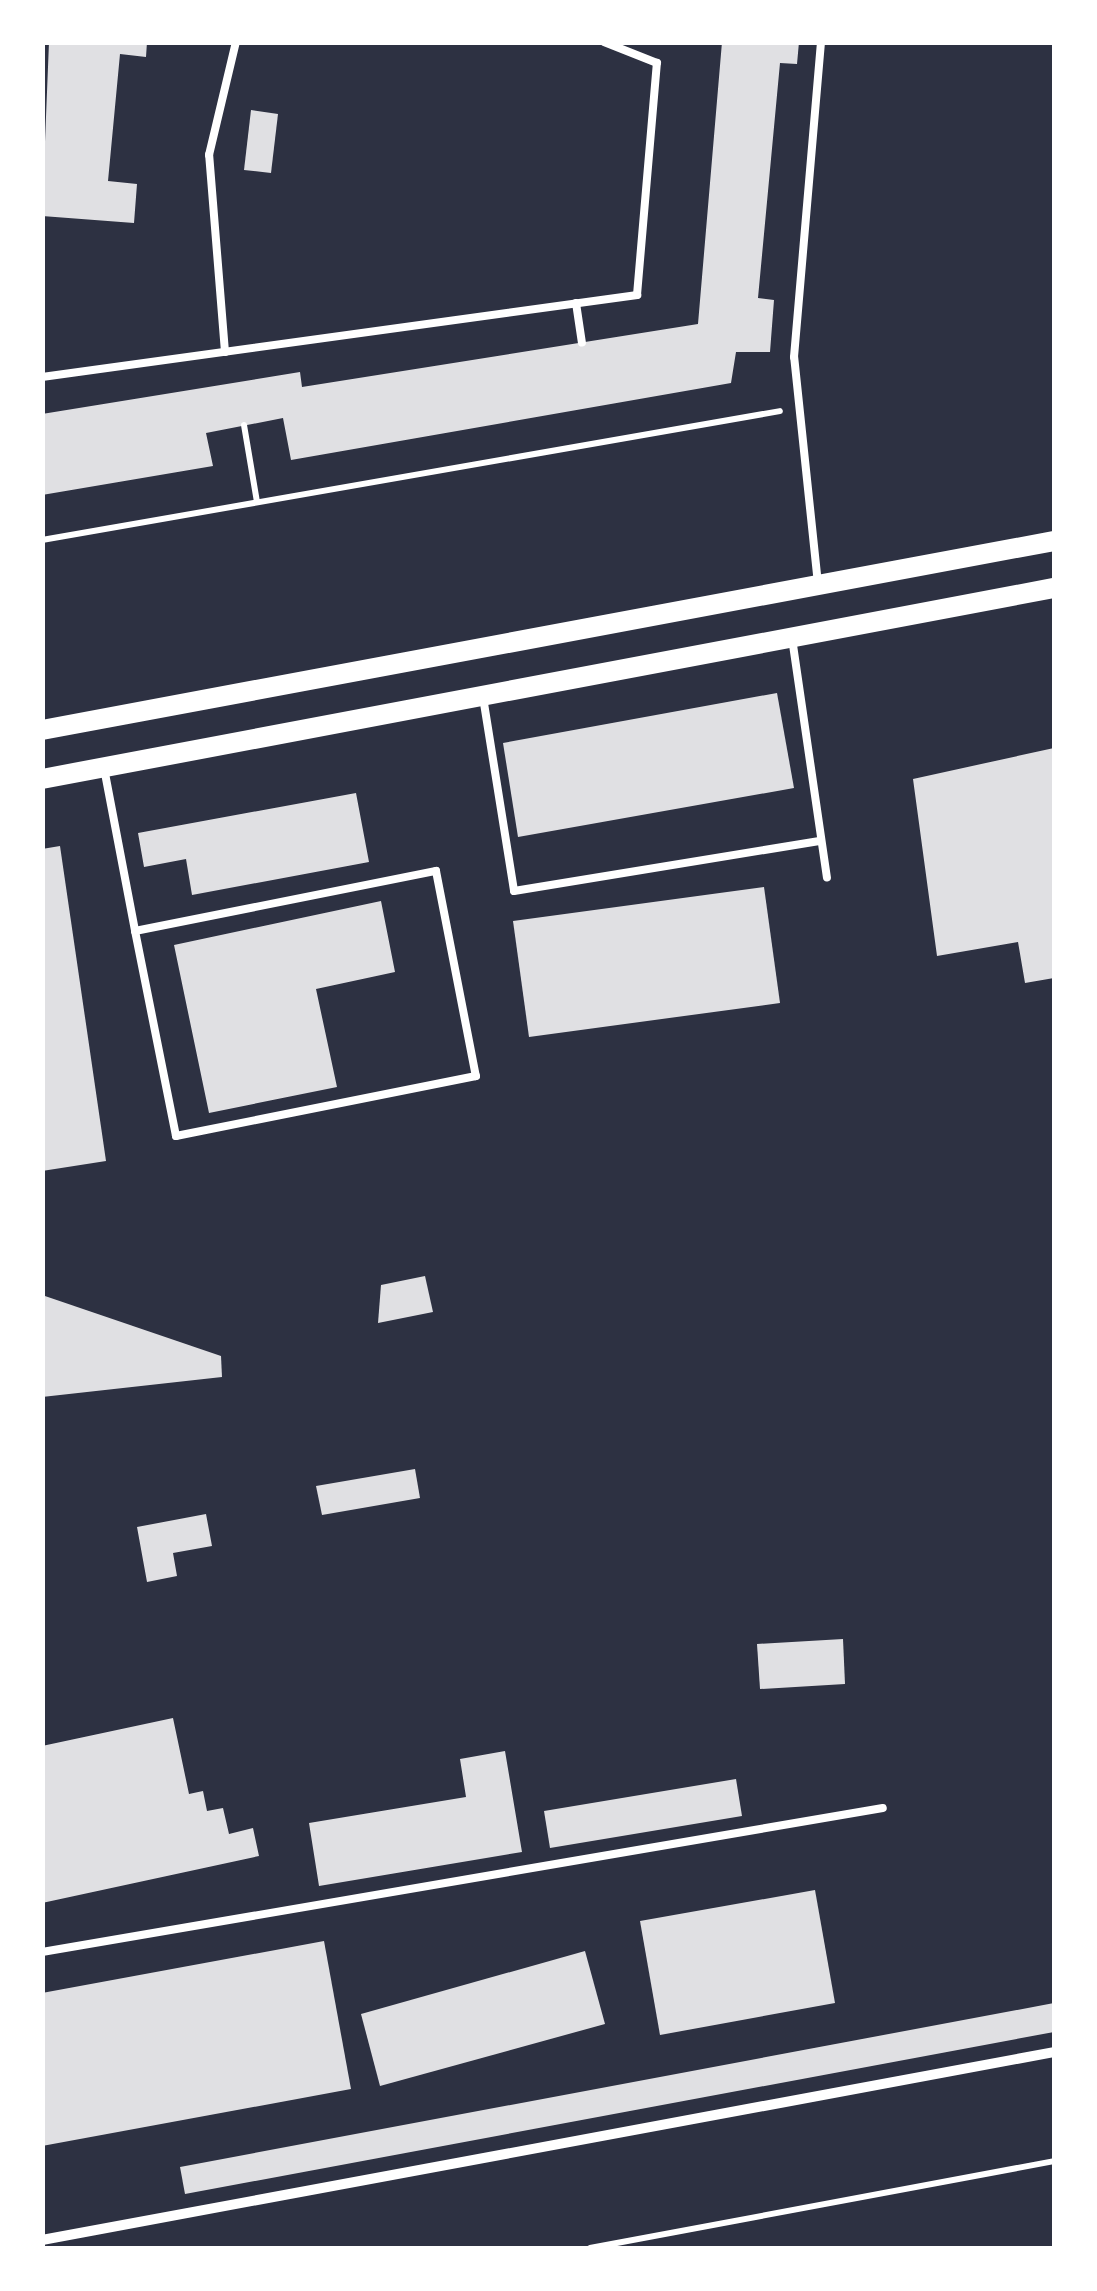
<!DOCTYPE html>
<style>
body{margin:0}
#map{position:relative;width:1097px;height:2291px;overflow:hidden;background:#2d3142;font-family:"Open Sans",sans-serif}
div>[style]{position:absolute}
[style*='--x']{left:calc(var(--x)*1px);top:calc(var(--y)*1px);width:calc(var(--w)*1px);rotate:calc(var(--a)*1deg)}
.building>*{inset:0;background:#e0e0e3}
.path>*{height:6px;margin:-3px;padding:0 3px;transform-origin:3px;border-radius:3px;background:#fff}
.service>*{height:8px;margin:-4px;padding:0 4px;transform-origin:4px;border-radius:4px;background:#fff}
.minor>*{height:10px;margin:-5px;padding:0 5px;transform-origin:5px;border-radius:5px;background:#fff}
.secondary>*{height:20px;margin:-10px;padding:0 10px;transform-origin:10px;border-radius:10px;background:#fff}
span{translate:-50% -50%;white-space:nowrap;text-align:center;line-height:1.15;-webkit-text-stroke:10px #fff;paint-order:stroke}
.frame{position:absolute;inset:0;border:45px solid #fff;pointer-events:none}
</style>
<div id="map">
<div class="building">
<i style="clip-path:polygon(49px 42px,147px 42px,146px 57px,120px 54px,108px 181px,137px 184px,134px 223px,42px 216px)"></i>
<i style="clip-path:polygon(722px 42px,799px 42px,797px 64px,780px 63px,758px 298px,774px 300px,770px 352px,736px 352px,731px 383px,291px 460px,283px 418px,206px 433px,213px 466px,42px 495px,42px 414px,300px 372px,302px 387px,698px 324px)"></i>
<i style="clip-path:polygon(251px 110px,278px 114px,271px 173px,244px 170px)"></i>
<i style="clip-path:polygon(777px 693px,794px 788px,518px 837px,503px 743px)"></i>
<i style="clip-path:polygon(1054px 748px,1054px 978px,1025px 983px,1018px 942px,937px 956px,913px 779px)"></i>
<i style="clip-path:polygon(356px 793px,369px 862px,192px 895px,186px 859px,144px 867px,138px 833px)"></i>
<i style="clip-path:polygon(60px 846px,106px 1161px,42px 1171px,42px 849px)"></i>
<i style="clip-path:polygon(764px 887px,780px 1003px,529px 1037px,513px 921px)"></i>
<i style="clip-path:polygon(381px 901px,395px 972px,316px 989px,337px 1087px,209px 1113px,174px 945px)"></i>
<i style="clip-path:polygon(425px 1276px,433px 1312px,378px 1323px,381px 1285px)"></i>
<i style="clip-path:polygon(42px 1295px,221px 1356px,222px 1377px,42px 1397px)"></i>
<i style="clip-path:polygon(415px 1469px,420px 1498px,322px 1515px,316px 1486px)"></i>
<i style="clip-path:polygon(206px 1514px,212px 1546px,173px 1553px,177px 1576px,147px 1582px,137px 1527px)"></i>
<i style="clip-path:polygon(843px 1639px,845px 1684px,760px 1689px,757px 1644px)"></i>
<i style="clip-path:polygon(173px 1718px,189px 1794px,203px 1791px,207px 1811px,223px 1808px,229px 1834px,253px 1828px,259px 1856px,42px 1903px,42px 1746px)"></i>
<i style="clip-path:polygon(505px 1751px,522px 1852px,319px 1886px,309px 1823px,466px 1797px,460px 1759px)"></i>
<i style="clip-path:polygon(736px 1779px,742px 1816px,550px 1848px,544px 1811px)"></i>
<i style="clip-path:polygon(815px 1890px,835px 2003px,660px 2035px,640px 1921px)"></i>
<i style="clip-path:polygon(324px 1941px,351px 2089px,42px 2146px,42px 1993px)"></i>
<i style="clip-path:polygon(585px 1951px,605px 2024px,380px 2086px,361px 2014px)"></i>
<i style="clip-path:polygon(1054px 2003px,1054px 2032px,185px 2194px,180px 2167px)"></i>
</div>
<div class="path">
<i style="--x:244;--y:425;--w:78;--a:80.4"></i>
<i style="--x:42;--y:540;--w:749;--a:-9.91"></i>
<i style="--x:590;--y:2248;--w:472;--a:-10.6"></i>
</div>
<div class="service">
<i style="--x:576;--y:303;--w:40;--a:81.5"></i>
<i style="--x:225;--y:352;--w:198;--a:-94.6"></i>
<i style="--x:209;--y:155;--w:116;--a:-76.6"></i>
<i style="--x:42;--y:377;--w:601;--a:-7.85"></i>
<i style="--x:637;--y:295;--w:233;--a:-85.1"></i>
<i style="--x:657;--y:63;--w:57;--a:-158.4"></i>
<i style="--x:818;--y:584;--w:228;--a:-96"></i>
<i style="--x:794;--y:357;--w:316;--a:-85.1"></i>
<i style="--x:792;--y:638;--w:242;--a:81.7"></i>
<i style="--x:483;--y:697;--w:196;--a:80.9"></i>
<i style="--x:514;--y:891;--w:311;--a:-9.3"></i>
<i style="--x:104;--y:768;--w:166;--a:79.2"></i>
<i style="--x:436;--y:871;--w:209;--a:79"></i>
<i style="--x:476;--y:1076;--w:306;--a:168.7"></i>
<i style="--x:176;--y:1136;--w:209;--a:-101.3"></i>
<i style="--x:135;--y:931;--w:307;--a:-11.3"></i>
<i style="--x:42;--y:1952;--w:853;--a:-9.72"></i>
</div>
<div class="minor">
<i style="--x:42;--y:2240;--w:1029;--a:-10.52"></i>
</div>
<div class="secondary">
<i style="--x:42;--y:730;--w:1029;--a:-10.58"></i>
<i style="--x:42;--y:779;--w:1030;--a:-10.69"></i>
</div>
<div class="frame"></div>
</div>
